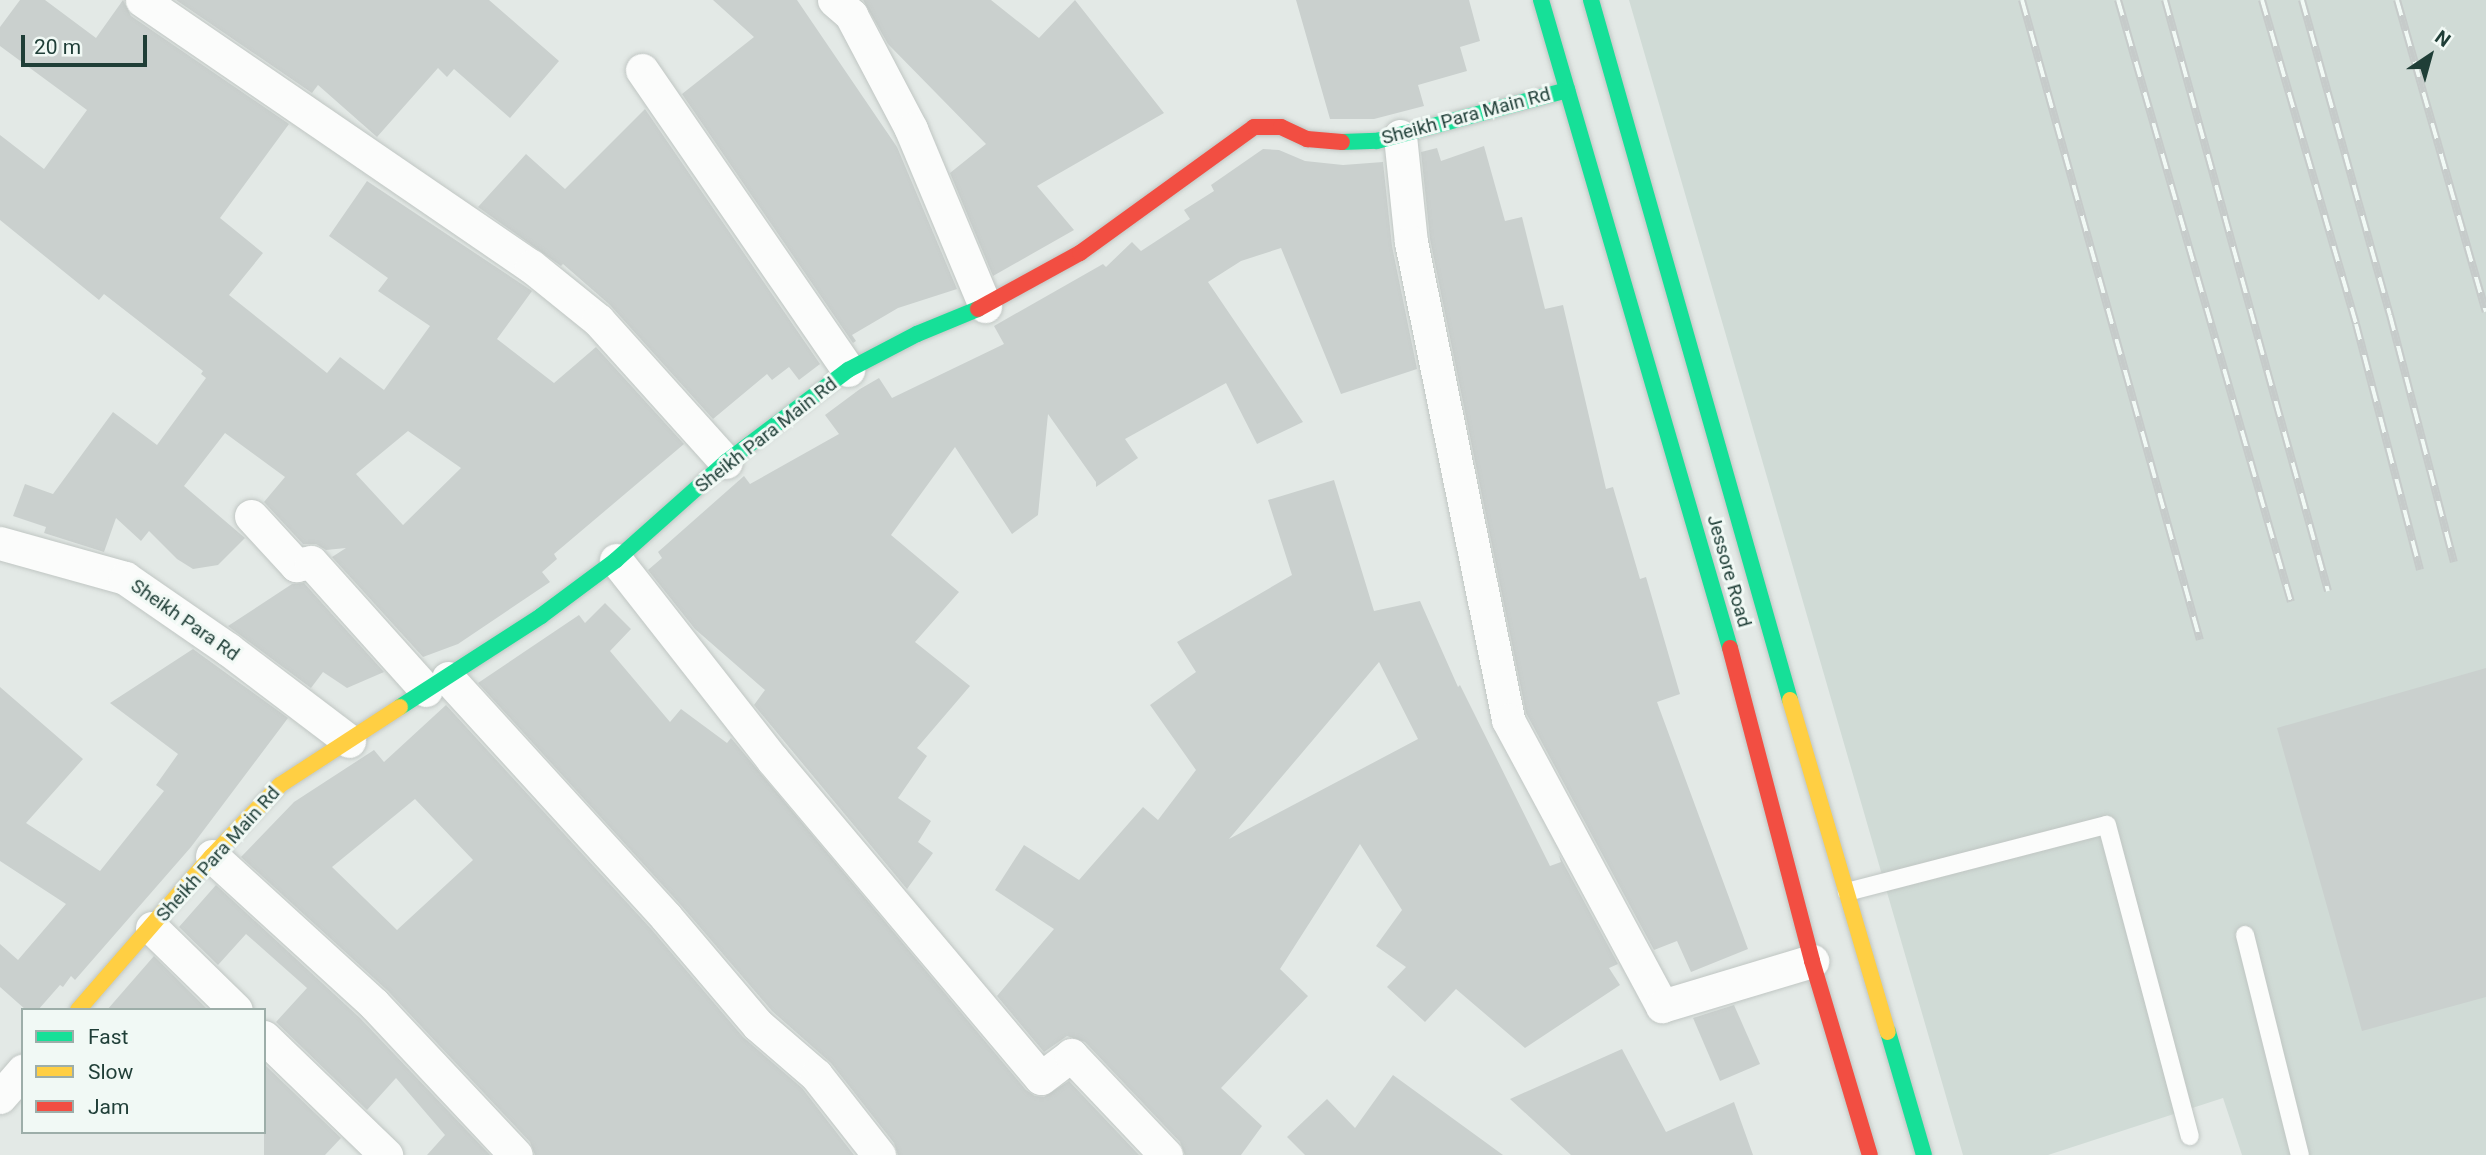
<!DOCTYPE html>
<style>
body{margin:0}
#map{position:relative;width:2486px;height:1155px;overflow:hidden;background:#e3e9e6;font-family:Roboto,sans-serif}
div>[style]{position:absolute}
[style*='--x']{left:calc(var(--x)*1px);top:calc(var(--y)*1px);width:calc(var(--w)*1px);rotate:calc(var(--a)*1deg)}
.built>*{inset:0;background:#d0dbd6}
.building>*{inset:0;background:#cad0ce}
.roads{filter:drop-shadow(0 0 2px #c0c6c3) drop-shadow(0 0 2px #c0c6c3)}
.lane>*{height:18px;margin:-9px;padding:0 9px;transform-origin:9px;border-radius:9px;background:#fbfcfb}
.street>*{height:33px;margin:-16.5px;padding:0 16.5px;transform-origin:16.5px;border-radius:16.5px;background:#fbfcfb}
.fast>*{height:16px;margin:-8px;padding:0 8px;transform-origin:8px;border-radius:8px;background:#16e098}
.slow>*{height:16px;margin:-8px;padding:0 8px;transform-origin:8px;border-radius:8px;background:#ffcf43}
.jam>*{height:16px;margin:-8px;padding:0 8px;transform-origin:8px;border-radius:8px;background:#f24e42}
.rail>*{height:8px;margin-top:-4px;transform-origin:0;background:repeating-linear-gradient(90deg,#f1f9f5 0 16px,#c6cbca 0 32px);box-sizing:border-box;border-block:2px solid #c6cbca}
span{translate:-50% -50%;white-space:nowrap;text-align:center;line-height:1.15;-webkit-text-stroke:6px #f1f9f5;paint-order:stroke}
.street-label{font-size:19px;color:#1f3e37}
.legend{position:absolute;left:21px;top:1008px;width:245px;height:126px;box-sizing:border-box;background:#f1f9f5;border:2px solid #9daea9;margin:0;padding:9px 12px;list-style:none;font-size:21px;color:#1f3e37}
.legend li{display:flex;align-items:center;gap:14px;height:35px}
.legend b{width:35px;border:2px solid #9daea9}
.north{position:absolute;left:2395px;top:21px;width:70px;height:70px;-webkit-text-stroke:5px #f1f9f5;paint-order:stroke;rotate:36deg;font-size:19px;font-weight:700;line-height:28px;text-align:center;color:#1f3e37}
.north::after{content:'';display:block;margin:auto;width:24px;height:32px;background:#1f3e37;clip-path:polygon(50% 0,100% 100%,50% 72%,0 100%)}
.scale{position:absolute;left:21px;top:35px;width:126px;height:32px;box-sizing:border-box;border:4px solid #1f3e37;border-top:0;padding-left:9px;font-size:21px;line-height:24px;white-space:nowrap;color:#1f3e37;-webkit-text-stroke:5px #f1f9f5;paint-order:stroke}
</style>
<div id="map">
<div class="built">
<i style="clip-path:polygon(1629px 0,2486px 0,2486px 1155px,2242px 1155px,2223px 1098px,2048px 1155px,1963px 1155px)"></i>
</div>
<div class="building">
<i style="clip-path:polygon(evenodd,20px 0,45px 0,96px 38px,123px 0,131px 16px,289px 124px,220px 218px,263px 253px,229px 295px,327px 373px,340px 357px,384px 390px,430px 326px,378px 291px,388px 278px,329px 236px,367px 181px,532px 291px,497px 339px,554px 383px,596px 347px,684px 444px,554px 554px,557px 559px,542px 572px,550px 582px,458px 644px,423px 657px,332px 557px,346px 548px,326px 550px,316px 544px,303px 544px,264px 502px,285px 477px,225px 433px,184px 486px,245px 538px,218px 565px,193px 569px,177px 559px,149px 531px,141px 541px,116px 518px,104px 552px,44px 533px,46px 527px,13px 516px,25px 484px,53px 494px,113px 412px,157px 445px,206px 378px,201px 374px,203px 371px,104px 294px,99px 300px,0 220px,0 135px,44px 169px,87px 110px,0 46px,0 27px,20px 0,408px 431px,461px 468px,403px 525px,356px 474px,408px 431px)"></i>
<i style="clip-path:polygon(176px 0,489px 0,559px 61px,510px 118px,454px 69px,447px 77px,438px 68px,377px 137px,318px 85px,312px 93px)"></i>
<i style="clip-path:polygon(713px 0,797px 0,897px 147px,957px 289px,898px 308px,852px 335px,856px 341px,853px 343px,682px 94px,754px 37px)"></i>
<i style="clip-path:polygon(863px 0,991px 0,1039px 38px,1075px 0,1164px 113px,1037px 186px,1074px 230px,993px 276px,950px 173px,986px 144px,888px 44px)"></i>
<i style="clip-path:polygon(1296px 0,1469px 0,1480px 41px,1460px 47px,1467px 71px,1418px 85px,1424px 106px,1374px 119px,1330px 119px)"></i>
<i style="clip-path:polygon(645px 109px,820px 364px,799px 380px,789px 367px,772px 380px,767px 374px,713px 419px,610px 305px,563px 264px,561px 266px,478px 207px,526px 154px,565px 189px)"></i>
<i style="clip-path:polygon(1484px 146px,1505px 221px,1522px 217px,1545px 309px,1563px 305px,1606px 489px,1613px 487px,1640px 579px,1646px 577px,1680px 694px,1657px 702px,1748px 949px,1691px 972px,1677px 941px,1654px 950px,1526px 713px,1430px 239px,1421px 152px,1437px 148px,1441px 161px)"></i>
<i style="clip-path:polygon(1263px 149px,1279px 150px,1305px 161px,1343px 165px,1383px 162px,1392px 246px,1417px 369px,1341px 394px,1281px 248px,1241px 261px,1208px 282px,1303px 422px,1257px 444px,1226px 383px,1125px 439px,1138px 458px,1096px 487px,1096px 482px,1048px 414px,1038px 515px,1012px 534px,955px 447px,891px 535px,959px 592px,915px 642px,970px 686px,917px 748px,927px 756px,898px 798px,931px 821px,918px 842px,933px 853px,907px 889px,754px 705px,765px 690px,695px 629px,648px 570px,662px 558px,658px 552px,744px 476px,750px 484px,839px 434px,825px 415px,860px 389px,879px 378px,892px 398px,1004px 344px,994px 326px,1103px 264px,1106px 267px,1132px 242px,1141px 251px,1190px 219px,1184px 210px,1214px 191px,1211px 185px)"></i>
<i style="clip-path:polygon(evenodd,1334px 480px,1374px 611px,1420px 601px,1458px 687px,1460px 685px,1550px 866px,1561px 862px,1559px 855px,1618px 964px,1609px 968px,1620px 985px,1525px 1048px,1456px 989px,1425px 1022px,1387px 987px,1406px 967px,1376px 946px,1402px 910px,1360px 844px,1280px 969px,1308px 996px,1221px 1088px,1262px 1126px,1241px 1155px,1185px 1155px,1180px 1142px,1085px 1042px,1067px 1036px,1044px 1052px,997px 996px,1054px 929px,995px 890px,1024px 845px,1079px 880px,1143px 807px,1158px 820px,1196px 770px,1150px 705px,1196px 672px,1177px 642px,1292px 575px,1268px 500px,1334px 480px,1379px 662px,1418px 739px,1229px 839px,1379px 662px)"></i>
<i style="clip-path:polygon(304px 583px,384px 672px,347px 688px,323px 672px,311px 688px,228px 626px,292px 584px)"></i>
<i style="clip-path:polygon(605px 603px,631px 629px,610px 651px,670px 722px,681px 709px,727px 743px,731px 738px,1026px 1090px,1035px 1096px,1044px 1097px,1069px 1081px,1139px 1155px,898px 1155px,894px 1143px,831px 1063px,772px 1011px,680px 904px,478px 683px,579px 615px,585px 623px)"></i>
<i style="clip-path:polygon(193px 649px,288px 718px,191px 847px,75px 980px,71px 976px,63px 987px,60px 985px,38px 1010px,26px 1010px,0 987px,0 944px,18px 960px,66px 904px,0 861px,0 687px,83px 759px,26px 823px,100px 871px,164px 791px,156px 785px,178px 754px,110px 703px)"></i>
<i style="clip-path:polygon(2486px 668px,2486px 997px,2362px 1031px,2277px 728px)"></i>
<i style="clip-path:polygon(evenodd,446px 705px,652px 930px,743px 1037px,802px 1088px,854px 1155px,535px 1155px,530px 1142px,388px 991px,241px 857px,294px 802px,374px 750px,384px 762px,446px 705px,415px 799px,473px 860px,397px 930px,332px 867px,415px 799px)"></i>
<i style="clip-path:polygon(216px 885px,360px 1018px,490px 1155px,427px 1155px,445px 1135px,396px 1078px,367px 1110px,276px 1022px,307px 988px,246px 934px,218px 965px,179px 927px)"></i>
<i style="clip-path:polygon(154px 956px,208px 1010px,107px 1010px)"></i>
<i style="clip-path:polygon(1734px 1005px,1760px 1064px,1720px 1081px,1693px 1018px)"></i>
<i style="clip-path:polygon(1622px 1049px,1666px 1132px,1734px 1102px,1753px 1155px,1571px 1155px,1510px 1099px)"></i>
<i style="clip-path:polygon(264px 1064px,341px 1138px,325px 1155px,264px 1155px)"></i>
<i style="clip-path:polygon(1393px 1075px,1503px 1155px,1305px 1155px,1287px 1137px,1327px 1099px,1355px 1128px)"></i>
</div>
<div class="roads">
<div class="lane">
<i style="--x:1847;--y:892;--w:268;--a:-14.5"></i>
<i style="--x:2107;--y:825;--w:322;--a:75.1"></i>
<i style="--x:2245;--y:935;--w:227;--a:76"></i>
</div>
<div class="street">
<i style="--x:142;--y:0;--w:471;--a:34.4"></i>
<i style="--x:531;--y:266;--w:86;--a:38.9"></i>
<i style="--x:598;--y:320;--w:191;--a:48"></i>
<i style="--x:834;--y:0;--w:23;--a:41"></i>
<i style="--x:851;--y:15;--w:129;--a:62.2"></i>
<i style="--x:911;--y:129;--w:192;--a:67.3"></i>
<i style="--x:642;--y:70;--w:364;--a:55.5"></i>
<i style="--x:1400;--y:136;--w:107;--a:84.1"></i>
<i style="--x:1411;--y:242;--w:488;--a:78.5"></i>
<i style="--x:1508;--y:720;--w:325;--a:61.7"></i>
<i style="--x:1662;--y:1006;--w:157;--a:-16.7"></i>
<i style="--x:251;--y:516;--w:67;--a:47.4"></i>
<i style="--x:296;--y:565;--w:15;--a:-11"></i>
<i style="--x:311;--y:562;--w:172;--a:48.1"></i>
<i style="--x:0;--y:543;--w:130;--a:15.6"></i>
<i style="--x:125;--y:578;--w:125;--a:34.6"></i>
<i style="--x:228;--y:649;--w:152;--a:37.2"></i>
<i style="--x:616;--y:560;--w:253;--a:51.9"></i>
<i style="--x:772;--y:759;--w:417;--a:49.9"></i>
<i style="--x:1041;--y:1078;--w:38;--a:-37"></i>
<i style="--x:1071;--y:1055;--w:138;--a:46.5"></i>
<i style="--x:448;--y:678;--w:323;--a:47.6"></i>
<i style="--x:666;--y:917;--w:142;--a:49.6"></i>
<i style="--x:758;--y:1025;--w:77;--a:40.8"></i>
<i style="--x:816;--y:1075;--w:102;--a:51.8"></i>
<i style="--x:212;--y:856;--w:219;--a:42.4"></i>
<i style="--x:374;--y:1004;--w:207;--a:46.8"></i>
<i style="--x:152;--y:928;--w:117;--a:44.3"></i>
<i style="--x:264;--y:1037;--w:170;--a:44"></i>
<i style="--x:0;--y:1097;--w:35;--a:-49"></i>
</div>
<div class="fast">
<i style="--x:1541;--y:0;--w:675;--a:73.74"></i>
<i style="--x:1591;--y:0;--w:728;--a:74.13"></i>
<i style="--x:1342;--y:142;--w:35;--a:-2"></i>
<i style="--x:1377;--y:141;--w:197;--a:-15"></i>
<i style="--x:400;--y:707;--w:168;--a:-32.8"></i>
<i style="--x:541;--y:616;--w:94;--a:-36.7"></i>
<i style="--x:616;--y:560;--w:147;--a:-41.7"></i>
<i style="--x:726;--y:462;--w:153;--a:-37"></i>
<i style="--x:848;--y:370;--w:78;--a:-27.6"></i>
<i style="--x:917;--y:334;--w:66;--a:-22.3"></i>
<i style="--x:1888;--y:1032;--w:128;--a:73.7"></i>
</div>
<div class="slow">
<i style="--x:1790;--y:700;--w:346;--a:73.6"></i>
<i style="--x:78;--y:1010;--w:204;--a:-49"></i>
<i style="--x:212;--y:856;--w:98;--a:-46.2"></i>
<i style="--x:280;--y:785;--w:143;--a:-33"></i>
</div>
<div class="jam">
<i style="--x:978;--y:309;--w:116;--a:-28.8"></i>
<i style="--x:1080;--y:253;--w:215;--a:-35.9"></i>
<i style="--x:1254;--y:127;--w:27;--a:0"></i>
<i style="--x:1281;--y:127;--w:29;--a:25"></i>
<i style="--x:1307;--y:139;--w:35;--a:5"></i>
<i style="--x:1730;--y:648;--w:324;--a:75.3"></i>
<i style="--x:1812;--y:961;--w:202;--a:73.4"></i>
</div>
</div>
<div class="rail">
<i style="--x:2022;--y:0;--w:664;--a:74.46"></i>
<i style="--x:2118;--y:0;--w:626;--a:73.97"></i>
<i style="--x:2165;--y:0;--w:613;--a:74.58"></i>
<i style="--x:2262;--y:0;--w:337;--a:73.8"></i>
<i style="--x:2356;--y:324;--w:254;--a:75.4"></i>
<i style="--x:2302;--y:0;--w:327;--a:74.4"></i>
<i style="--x:2390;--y:315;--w:255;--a:75.5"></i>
<i style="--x:2397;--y:0;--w:324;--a:74.1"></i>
</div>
<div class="street-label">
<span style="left:1466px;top:116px;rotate:-15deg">Sheikh Para Main Rd</span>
<span style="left:766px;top:435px;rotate:-38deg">Sheikh Para Main Rd</span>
<span style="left:1729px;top:571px;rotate:74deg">Jessore Road</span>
<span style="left:185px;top:620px;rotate:35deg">Sheikh Para Rd</span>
<span style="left:218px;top:854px;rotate:-48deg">Sheikh Para Main Rd</span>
</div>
<ul class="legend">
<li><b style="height:9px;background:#16e098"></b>Fast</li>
<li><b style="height:9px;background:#ffcf43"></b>Slow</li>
<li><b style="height:9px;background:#f24e42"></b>Jam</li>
</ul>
<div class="north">N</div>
<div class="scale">20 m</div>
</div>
